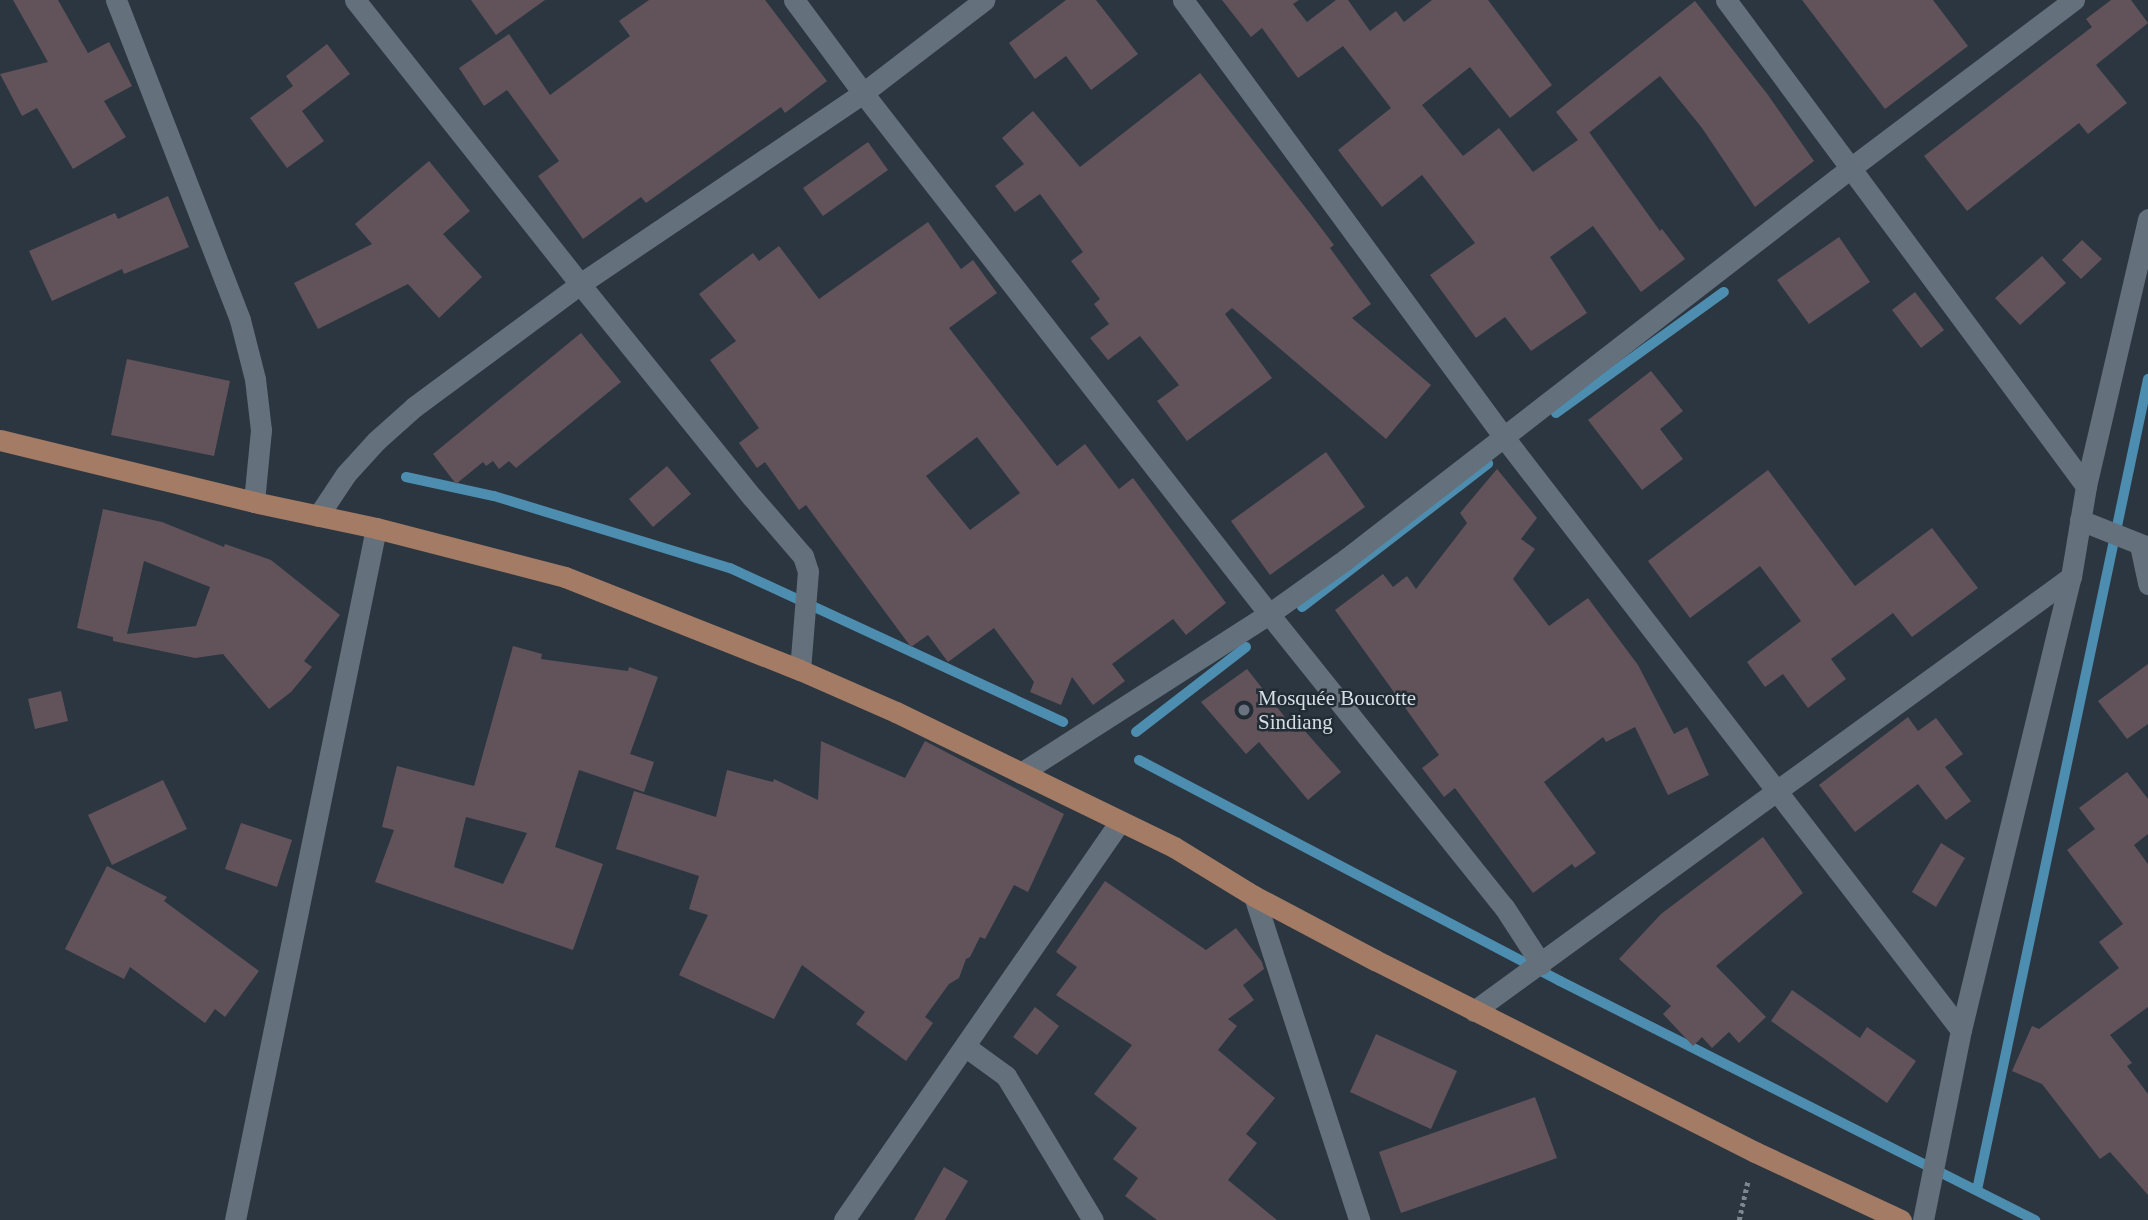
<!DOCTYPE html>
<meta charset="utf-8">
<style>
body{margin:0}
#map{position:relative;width:2148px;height:1220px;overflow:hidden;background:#2b3640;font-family:Georgia,serif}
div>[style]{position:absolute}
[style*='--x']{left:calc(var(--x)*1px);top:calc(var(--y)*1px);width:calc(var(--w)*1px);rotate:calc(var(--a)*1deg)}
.stream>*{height:10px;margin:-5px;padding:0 5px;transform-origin:5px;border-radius:5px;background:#4d8eb0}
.building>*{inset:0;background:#62535a}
.path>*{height:4.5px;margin-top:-2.25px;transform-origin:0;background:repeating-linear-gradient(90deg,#7e878f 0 3.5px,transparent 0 7px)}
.minor>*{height:21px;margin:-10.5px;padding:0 10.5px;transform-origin:10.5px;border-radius:10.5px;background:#64707b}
.major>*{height:21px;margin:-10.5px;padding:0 10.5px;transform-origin:10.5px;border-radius:10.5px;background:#a47b64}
.dots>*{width:19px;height:19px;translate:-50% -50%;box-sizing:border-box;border:4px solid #222c35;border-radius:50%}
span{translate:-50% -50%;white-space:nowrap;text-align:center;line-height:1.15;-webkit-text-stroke:5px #222c35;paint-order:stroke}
.poi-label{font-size:21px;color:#d6dde3}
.left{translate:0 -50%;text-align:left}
</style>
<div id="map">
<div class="stream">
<i style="--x:1556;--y:413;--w:207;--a:-35.8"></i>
<i style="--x:406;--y:477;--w:90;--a:12.2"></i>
<i style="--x:494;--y:496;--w:247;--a:17"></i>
<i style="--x:730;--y:568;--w:367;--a:24.8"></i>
<i style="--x:1302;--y:607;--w:235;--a:-37.6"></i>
<i style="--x:1136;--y:732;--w:139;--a:-37.7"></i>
<i style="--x:1139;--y:760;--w:475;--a:27.7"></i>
<i style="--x:1560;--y:981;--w:532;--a:26.71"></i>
<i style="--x:1977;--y:1190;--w:829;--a:-78.09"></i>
</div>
<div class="building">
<i style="clip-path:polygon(13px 0,58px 0,88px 53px,109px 42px,132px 86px,104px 101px,126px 137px,73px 169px,37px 108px,22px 116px,0 74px,48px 62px)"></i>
<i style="clip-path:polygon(471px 0,545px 0,496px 35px)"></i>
<i style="clip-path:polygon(649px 0,765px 0,827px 81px,785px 113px,781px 107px,646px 203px,641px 197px,583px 239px,538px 176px,559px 161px,507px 90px,484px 106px,459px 68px,509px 34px,550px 95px,630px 36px,619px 21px)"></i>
<i style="clip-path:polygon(1066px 0,1096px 0,1138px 54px,1091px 90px,1066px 56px,1035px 79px,1009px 43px)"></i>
<i style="clip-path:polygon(1222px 0,1299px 0,1293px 4px,1307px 22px,1336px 0,1348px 0,1370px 31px,1396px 11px,1404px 22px,1432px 0,1488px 0,1552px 85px,1510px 118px,1470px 67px,1422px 105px,1463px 156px,1499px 128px,1533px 172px,1578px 140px,1556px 112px,1695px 1px,1768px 95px,1814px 161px,1755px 207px,1702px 128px,1660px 76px,1586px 135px,1589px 132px,1660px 231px,1662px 229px,1685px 259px,1641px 292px,1593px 226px,1550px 257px,1587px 313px,1531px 351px,1505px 317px,1476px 338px,1430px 275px,1475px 243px,1422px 175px,1382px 207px,1338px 150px,1391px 108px,1343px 46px,1298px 78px,1262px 28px,1251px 37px)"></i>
<i style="clip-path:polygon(1802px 0,1933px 0,1968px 46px,1885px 109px)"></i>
<i style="clip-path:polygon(2111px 0,2131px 0,2148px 23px,2096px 65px,2127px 103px,2088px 134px,2079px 123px,1967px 211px,1924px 156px,2092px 27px,2086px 19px)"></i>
<i style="clip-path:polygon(327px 44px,350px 74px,302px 111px,324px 141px,287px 168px,250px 118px,293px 86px,286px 76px)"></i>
<i style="clip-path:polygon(1200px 73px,1309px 212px,1334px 245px,1330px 248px,1371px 304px,1352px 318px,1431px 385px,1386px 439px,1232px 308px,1225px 314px,1272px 378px,1187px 441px,1157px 401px,1179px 385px,1140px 336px,1108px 360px,1090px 338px,1109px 324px,1094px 304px,1100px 299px,1071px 261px,1083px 252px,1040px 194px,1015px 212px,995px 186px,1024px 164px,1002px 138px,1033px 111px,1080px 167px)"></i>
<i style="clip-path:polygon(868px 142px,888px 170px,823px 216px,803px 188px)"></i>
<i style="clip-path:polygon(429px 161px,470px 211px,443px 234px,482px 277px,439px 318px,408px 284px,318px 329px,294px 283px,372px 244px,355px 224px)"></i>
<i style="clip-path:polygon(168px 196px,189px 247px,124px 274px,122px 269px,52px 301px,29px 251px,115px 213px,118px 219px)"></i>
<i style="clip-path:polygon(evenodd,928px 222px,961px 269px,973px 260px,997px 293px,949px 328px,1057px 466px,1085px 444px,1119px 489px,1133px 478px,1226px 603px,1186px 635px,1173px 619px,1112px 664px,1125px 681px,1093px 705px,1072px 677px,1061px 705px,1030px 692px,1034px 682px,994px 628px,948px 662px,928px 635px,911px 647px,806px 505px,799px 510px,765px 462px,757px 468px,739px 443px,759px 428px,710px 360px,736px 341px,699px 294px,753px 253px,759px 261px,779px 246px,819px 299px,928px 222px,977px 437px,1020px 493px,970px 530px,926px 476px,977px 437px)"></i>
<i style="clip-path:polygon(1839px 237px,1870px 282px,1809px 324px,1777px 280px)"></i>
<i style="clip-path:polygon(2082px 240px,2102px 259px,2081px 279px,2062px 260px)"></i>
<i style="clip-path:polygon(2042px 256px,2066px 283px,2020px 325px,1995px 298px)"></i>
<i style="clip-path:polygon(1915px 292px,1944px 330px,1921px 348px,1892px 310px)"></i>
<i style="clip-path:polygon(581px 333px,621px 382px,516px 468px,509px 461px,499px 469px,493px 461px,486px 466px,483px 462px,456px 484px,433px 454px)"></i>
<i style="clip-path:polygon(127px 359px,230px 381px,214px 456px,111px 435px)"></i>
<i style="clip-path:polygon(1651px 371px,1683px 411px,1660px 429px,1683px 459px,1642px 490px,1588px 420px)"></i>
<i style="clip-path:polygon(1326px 452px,1365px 507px,1270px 575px,1231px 521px)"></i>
<i style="clip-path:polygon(667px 466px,691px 494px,653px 527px,629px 499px)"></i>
<i style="clip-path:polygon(1497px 469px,1537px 518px,1521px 539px,1535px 549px,1513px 579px,1549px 626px,1588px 598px,1638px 665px,1674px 734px,1687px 727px,1709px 775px,1668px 795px,1635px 727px,1606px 742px,1603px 737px,1544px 782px,1596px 853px,1575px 868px,1572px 864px,1533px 893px,1455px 788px,1444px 797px,1422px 768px,1439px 755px,1335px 610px,1383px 574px,1393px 587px,1407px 576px,1416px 589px,1467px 523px,1460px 513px)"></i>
<i style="clip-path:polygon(1768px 470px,1855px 586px,1932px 528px,1978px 588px,1912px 637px,1893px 613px,1831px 659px,1846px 679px,1808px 708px,1783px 674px,1765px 687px,1747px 662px,1801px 621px,1760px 566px,1690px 618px,1648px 561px)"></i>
<i style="clip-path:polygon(evenodd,103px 509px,162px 522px,224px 547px,225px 544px,271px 560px,340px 615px,304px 661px,312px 667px,291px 692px,269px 709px,223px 654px,195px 658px,113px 641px,113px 637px,77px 628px,103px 509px,144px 561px,210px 587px,196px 626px,127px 634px,144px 561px)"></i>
<i style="clip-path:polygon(evenodd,513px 646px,542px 654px,541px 659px,628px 671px,629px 667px,658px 677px,630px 754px,654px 762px,644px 792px,579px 770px,555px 847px,603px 864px,573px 950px,375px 882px,394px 830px,382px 827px,397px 766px,474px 786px,513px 646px,466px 817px,527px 833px,503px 884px,454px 867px,466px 817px)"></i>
<i style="clip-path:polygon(2148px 664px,2148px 724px,2127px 739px,2098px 701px)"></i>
<i style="clip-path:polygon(1247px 669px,1292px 726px,1297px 722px,1341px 772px,1308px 800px,1259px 742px,1246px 754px,1201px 702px)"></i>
<i style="clip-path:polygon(61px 691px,68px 721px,35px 729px,28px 699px)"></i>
<i style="clip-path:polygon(1908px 717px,1918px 731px,1936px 718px,1963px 754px,1945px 767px,1971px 801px,1946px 820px,1918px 784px,1855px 832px,1819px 785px)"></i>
<i style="clip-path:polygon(821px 741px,905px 778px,925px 741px,1064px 814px,1028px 892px,1014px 885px,985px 939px,980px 937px,970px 957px,966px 959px,959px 978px,949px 984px,925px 1017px,933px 1023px,906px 1061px,856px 1024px,865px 1012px,802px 965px,774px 1019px,679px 975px,708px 915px,689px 909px,699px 876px,616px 849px,634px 791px,716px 817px,727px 770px,773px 782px,774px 779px,818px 800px)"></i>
<i style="clip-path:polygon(2127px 772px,2148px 799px,2148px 834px,2134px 845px,2148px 864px,2148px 1007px,2110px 1035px,2132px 1063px,2127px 1066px,2148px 1094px,2148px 1195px,2110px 1152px,2100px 1159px,2042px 1084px,2012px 1071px,2032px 1026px,2039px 1029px,2119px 968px,2099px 942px,2123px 924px,2067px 850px,2095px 829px,2079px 808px)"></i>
<i style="clip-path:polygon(163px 780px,187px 829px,112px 865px,88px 815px)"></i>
<i style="clip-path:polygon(241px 823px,292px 840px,277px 887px,225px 869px)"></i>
<i style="clip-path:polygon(1763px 837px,1803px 893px,1716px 966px,1766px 1017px,1739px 1043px,1729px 1032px,1712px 1048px,1702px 1037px,1693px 1046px,1663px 1014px,1671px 1006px,1619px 959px,1661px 914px)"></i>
<i style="clip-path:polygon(1941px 843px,1965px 858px,1936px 907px,1912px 892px)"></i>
<i style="clip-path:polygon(107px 866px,167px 897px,164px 901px,259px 971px,225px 1017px,215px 1009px,205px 1023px,130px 967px,124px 979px,65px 949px)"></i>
<i style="clip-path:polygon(1105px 881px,1206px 950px,1236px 928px,1262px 962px,1264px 969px,1243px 985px,1254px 1000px,1228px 1019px,1237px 1026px,1218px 1050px,1275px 1098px,1246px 1134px,1257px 1143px,1228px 1180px,1277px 1220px,1157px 1220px,1125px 1196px,1138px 1178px,1113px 1159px,1137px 1128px,1094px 1094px,1132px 1045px,1056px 995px,1077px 967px,1056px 952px)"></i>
<i style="clip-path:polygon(1792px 990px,1860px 1038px,1867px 1027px,1916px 1061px,1887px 1103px,1771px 1021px)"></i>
<i style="clip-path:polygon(1035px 1007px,1059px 1026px,1037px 1055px,1013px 1037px)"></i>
<i style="clip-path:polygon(1376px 1034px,1457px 1071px,1431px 1129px,1350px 1092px)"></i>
<i style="clip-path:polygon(1535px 1097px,1557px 1158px,1401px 1213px,1379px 1152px)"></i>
<i style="clip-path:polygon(944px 1167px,968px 1181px,945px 1220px,914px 1220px)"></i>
</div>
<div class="path">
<i style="--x:1739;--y:1220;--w:41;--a:-77.3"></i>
</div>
<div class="minor">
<i style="--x:116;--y:0;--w:343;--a:68.8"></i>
<i style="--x:240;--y:320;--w:61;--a:75.7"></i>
<i style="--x:255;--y:379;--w:51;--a:83.3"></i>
<i style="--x:261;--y:430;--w:72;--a:95.6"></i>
<i style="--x:355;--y:0;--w:362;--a:51.6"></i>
<i style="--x:580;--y:284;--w:274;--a:51.1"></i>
<i style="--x:752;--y:497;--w:78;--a:49.2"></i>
<i style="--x:803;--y:556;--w:16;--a:72"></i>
<i style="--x:808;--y:571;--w:99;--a:94.6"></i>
<i style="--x:794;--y:0;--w:116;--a:53.4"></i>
<i style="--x:863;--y:93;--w:661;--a:52.07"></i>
<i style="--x:1269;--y:614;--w:376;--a:51.3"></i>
<i style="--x:1504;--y:907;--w:68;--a:57"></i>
<i style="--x:1183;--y:0;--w:541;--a:53.72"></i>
<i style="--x:1503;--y:436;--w:750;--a:52.37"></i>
<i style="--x:1726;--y:0;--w:605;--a:53.47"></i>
<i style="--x:318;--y:516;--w:50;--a:-56.3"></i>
<i style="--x:346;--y:474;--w:45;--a:-47.7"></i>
<i style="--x:376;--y:441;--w:51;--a:-41.8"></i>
<i style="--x:414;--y:407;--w:207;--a:-36.5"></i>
<i style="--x:580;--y:284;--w:341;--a:-34"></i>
<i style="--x:863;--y:93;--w:153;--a:-37.5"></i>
<i style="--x:2080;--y:520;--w:73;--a:21.7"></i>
<i style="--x:2140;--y:545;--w:40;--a:78"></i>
<i style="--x:1021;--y:773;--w:295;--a:-32.7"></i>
<i style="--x:1269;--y:614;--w:95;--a:-35.5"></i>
<i style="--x:1346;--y:559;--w:640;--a:-37.77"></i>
<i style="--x:1852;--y:167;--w:278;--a:-37"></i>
<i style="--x:1254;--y:896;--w:341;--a:72"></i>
<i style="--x:1474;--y:1011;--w:738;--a:-36.02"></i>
<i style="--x:966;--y:1047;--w:49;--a:35.9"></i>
<i style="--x:1006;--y:1076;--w:168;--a:58.9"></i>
<i style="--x:235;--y:1220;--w:706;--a:-78.48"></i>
<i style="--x:844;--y:1220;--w:485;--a:-55.3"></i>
<i style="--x:1923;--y:1220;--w:194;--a:-78.7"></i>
<i style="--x:1961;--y:1030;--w:466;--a:-76.4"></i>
<i style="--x:2071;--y:577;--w:92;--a:-80.6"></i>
<i style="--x:2086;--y:486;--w:274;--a:-76.9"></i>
</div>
<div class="major">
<i style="--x:0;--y:440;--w:261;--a:13.7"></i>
<i style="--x:254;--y:502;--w:125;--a:12"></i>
<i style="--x:376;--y:528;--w:195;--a:14.5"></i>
<i style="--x:565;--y:577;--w:253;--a:21.6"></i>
<i style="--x:800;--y:670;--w:105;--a:23.6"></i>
<i style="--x:896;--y:712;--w:309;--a:25.9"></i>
<i style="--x:1174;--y:847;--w:94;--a:31.5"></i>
<i style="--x:1254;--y:896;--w:137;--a:27.9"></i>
<i style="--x:1375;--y:960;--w:426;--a:26.8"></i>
<i style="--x:1755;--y:1152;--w:161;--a:25"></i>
</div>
<div class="dots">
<i style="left:1244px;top:710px;background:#6b7280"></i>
</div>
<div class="poi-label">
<span class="left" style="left:1258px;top:710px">Mosquée Boucotte<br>Sindiang</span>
</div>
</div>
